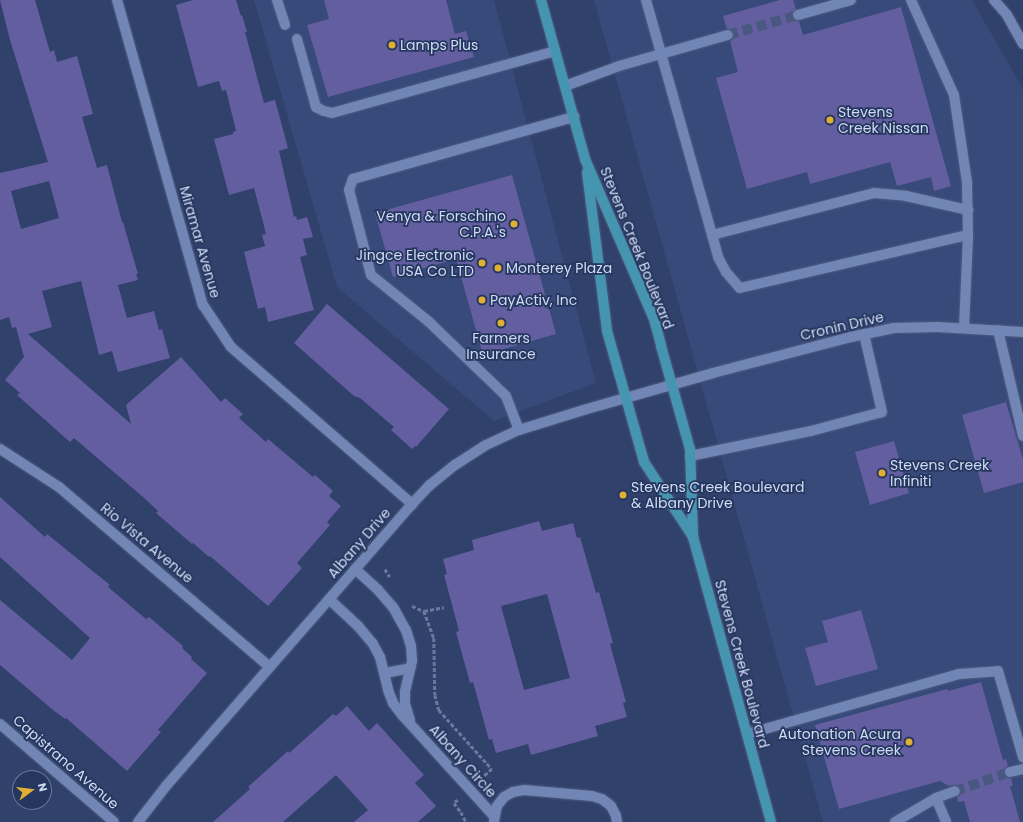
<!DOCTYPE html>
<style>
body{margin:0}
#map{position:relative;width:1023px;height:822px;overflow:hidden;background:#30416b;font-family:Poppins,sans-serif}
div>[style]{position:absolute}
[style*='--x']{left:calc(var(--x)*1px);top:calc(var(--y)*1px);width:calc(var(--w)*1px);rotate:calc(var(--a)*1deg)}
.built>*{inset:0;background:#374a7a}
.building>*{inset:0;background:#635ea0}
.minor-tunnel>*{height:10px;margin-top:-5px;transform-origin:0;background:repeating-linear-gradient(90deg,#485880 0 10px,transparent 0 15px)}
.path>*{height:2.5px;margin-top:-1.25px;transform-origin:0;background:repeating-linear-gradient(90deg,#69789c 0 4px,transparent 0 6px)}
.roads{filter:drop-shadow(0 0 1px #4f5d80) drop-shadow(0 0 1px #4f5d80)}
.minor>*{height:10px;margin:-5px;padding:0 5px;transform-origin:5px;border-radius:5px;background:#7286b5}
.major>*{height:10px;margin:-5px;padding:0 5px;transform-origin:5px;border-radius:5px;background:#4695b0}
.dots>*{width:11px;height:11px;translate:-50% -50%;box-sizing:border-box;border:2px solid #26375f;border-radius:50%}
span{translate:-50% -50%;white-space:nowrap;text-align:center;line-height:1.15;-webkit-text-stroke:3.5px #26375f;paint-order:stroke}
.poi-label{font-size:14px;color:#d0dcf5}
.left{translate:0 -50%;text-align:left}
.right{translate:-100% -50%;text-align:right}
.street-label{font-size:14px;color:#d0dcf5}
.north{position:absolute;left:12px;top:770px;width:40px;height:40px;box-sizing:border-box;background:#26375f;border:1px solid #6a799b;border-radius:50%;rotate:75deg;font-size:11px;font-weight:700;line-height:16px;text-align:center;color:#d0dcf5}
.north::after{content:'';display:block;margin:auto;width:14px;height:18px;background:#e0b034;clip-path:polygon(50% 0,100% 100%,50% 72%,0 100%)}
</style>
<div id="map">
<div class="built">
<i style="clip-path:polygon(254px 0,494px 0,596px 383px,494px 421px,337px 287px)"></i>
<i style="clip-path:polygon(594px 0,972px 0,1023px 89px,1023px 822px,823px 822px)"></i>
</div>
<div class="building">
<i style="clip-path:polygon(evenodd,0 0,35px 0,50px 52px,54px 50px,57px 62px,77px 56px,93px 114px,82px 117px,97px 168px,107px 165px,122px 222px,123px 222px,138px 274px,136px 274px,138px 280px,118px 285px,127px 318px,154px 311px,159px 330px,162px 329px,170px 358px,118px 372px,112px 351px,99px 355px,81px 281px,42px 291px,52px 327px,28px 334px,131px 424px,126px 405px,181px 357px,221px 402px,225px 398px,243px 414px,239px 418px,266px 442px,268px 439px,313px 477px,315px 475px,333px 491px,329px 496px,341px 506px,327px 522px,330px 525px,297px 563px,302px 568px,268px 606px,210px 556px,209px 557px,193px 543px,192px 544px,156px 513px,158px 511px,143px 497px,74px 438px,70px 442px,17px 395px,20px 393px,5px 380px,24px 357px,16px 327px,12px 328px,9px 317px,0 320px,0 173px,48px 162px,10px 40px,0 0,49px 181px,59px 218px,21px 229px,11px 191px,49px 181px)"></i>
<i style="clip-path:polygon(193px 0,236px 0,241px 16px,242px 15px,247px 32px,245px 32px,264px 103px,275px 100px,288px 148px,279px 151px,294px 217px,296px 216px,297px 220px,307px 217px,313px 237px,303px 239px,307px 255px,300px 257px,314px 310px,268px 322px,265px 307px,258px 309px,244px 252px,265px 246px,262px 235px,266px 234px,264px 226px,254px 188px,229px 195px,214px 139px,233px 134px,233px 132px,236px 131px,226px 90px,222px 91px,219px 81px,198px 87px,176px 5px)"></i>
<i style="clip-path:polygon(324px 0,446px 0,455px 34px,466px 31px,474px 57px,328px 97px,307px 25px,329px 19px)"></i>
<i style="clip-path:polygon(780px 0,793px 0,796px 9px,792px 13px,792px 16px,794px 20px,799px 21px,803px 35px,901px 7px,951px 186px,934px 191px,931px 177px,897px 186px,890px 162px,810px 184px,807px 172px,747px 189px,716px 78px,738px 72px,730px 41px,733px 39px,734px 34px,732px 30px,727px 29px,723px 16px)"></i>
<i style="clip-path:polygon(512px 175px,556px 334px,483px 355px,456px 259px,393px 277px,375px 213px)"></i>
<i style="clip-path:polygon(327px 304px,449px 409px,416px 447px,415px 446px,412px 449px,391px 430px,394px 427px,360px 398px,354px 396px,294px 343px)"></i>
<i style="clip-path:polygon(1006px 402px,1023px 460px,1023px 482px,984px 493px,962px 415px)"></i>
<i style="clip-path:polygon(894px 441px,909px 493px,870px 505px,855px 452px)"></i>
<i style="clip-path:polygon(0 497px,45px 537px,47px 534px,110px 585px,108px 587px,146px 619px,149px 617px,183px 646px,182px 648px,192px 657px,191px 659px,207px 673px,158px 730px,161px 732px,127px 771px,66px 718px,65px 719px,53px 710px,0 665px,0 600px,72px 660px,90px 638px,0 557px)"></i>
<i style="clip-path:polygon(evenodd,539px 521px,542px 531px,573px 523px,577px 538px,580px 537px,596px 593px,599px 592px,613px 643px,610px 644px,626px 702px,623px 703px,627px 717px,595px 726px,598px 736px,531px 755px,528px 744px,496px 753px,492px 739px,489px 740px,473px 682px,470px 683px,456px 632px,459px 631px,444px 575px,447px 574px,443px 559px,474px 550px,472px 540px,539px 521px,547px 594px,570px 678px,524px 690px,501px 606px,547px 594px)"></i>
<i style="clip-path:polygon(861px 610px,878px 669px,816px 686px,805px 648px,828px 642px,822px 621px)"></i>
<i style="clip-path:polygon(981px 682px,1003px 760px,1006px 759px,1008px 766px,1004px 770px,1004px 774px,1008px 778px,1011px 778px,1013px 786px,1010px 786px,1020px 822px,970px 822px,964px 801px,958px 802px,957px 797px,960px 795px,961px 788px,956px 785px,949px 786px,940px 781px,839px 809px,815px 725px,947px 689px,948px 691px)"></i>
<i style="clip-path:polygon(347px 706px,369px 731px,377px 723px,424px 775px,415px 783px,436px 806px,418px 822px,354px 822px,368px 810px,336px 775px,283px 822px,213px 822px,250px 789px,248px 787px,288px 751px,289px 753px,333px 714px,336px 716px)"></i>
</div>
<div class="minor-tunnel">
<i style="--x:728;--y:35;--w:73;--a:-15.9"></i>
<i style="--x:955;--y:791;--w:58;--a:-19.1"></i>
</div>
<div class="path">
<i style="--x:385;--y:569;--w:9;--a:58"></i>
<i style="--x:412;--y:606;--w:13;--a:23"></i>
<i style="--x:424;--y:611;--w:20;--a:-11"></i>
<i style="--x:424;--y:611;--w:29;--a:70"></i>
<i style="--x:434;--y:638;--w:57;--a:89"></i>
<i style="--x:435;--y:695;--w:16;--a:75"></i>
<i style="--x:439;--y:710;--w:79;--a:48.1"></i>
<i style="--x:492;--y:769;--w:15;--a:138"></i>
<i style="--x:458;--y:800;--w:5;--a:143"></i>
<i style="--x:454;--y:803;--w:11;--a:52"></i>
<i style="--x:461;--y:812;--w:11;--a:63"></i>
</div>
<div class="roads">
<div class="minor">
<i style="--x:117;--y:0;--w:317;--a:74.3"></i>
<i style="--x:203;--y:305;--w:50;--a:56.3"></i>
<i style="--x:231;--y:347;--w:240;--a:40.9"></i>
<i style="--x:277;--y:0;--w:26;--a:72"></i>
<i style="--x:646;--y:0;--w:267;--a:74.3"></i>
<i style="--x:718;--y:257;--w:17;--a:62"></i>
<i style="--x:726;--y:272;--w:21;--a:49"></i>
<i style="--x:740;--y:288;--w:234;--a:-13.1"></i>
<i style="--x:968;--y:235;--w:53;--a:-91.1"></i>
<i style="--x:967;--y:182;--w:88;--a:-98.5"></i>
<i style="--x:954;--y:95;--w:104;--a:-114.4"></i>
<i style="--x:994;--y:0;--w:20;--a:49"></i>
<i style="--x:1007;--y:15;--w:33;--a:61"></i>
<i style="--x:798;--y:15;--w:55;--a:-15.8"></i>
<i style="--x:297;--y:39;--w:71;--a:74.4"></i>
<i style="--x:316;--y:107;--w:9;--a:27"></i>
<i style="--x:324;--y:111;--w:8;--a:14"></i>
<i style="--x:332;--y:113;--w:231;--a:-15.5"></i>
<i style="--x:565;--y:86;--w:58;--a:-20.3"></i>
<i style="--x:619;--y:66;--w:113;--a:-15.9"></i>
<i style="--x:712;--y:235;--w:167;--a:-14.5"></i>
<i style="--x:874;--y:193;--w:32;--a:5"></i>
<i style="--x:906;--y:196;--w:64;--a:12.7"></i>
<i style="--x:964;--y:328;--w:93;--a:-87.5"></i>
<i style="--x:998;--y:330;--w:109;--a:76.7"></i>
<i style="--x:519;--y:430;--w:36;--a:-111"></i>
<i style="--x:506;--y:396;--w:108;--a:-136.1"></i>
<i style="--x:428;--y:321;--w:73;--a:-141.1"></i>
<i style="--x:371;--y:275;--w:88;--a:-104.5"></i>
<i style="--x:349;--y:190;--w:12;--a:-70"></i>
<i style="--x:353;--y:179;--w:230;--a:-15.7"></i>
<i style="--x:0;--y:449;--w:70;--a:32.8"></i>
<i style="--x:59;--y:487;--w:277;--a:40.5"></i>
<i style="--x:690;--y:456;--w:124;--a:-11.7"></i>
<i style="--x:811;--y:431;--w:73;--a:-15"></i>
<i style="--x:882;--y:412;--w:80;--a:-103"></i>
<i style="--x:355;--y:569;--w:31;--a:42"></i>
<i style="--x:378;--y:590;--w:23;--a:49"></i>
<i style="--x:393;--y:607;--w:26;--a:61"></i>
<i style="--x:406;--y:630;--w:17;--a:73"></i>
<i style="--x:411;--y:646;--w:15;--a:86"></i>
<i style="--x:412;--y:661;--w:32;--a:103"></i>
<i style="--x:405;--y:692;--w:12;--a:90"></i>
<i style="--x:405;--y:704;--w:17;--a:73"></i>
<i style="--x:329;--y:599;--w:40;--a:43"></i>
<i style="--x:358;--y:626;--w:23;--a:50"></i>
<i style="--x:373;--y:644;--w:15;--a:62"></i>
<i style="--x:380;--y:657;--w:34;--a:76"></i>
<i style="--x:388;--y:690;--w:14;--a:69"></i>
<i style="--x:393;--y:703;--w:15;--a:53"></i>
<i style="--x:402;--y:715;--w:137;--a:47.7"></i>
<i style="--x:385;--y:673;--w:26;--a:-11"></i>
<i style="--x:0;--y:724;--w:150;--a:40.7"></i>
<i style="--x:747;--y:734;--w:220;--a:-15.8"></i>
<i style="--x:959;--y:674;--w:39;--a:-4"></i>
<i style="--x:998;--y:671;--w:90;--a:73.8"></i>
<i style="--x:1010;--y:772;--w:13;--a:-13"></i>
<i style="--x:936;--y:798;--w:26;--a:67"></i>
<i style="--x:494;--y:821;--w:15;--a:-79"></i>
<i style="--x:497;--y:806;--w:11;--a:-52"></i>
<i style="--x:504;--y:797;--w:10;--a:-29"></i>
<i style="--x:513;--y:792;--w:11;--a:-10"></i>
<i style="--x:524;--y:790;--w:68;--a:5"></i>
<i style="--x:592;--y:796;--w:10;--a:17"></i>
<i style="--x:602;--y:799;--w:11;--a:38"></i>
<i style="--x:611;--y:806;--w:11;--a:63"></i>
<i style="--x:616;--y:816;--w:6;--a:81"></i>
<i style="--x:138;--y:822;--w:46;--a:-52.1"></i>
<i style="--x:166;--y:786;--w:374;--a:-48.9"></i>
<i style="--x:412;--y:504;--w:26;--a:-47"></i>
<i style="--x:430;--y:485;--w:32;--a:-39"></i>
<i style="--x:455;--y:465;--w:35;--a:-33"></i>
<i style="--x:484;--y:446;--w:38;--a:-25"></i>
<i style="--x:519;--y:430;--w:71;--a:-17.2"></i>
<i style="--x:587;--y:409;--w:131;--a:-15.9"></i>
<i style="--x:713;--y:373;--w:143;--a:-14.6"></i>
<i style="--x:851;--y:337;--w:44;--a:-11.8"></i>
<i style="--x:894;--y:328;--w:43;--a:-1.3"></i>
<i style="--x:937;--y:327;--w:86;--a:3.3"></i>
<i style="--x:895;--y:822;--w:48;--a:-30.3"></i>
<i style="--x:936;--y:798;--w:20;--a:-20"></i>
</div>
<div class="major">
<i style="--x:541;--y:0;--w:165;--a:74.5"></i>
<i style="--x:585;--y:159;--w:174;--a:66.7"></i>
<i style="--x:654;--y:319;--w:28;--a:75"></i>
<i style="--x:661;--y:346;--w:107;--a:74.3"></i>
<i style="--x:690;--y:449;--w:88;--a:88"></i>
<i style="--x:693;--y:537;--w:295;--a:74.7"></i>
<i style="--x:587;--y:172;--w:160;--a:82.8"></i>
<i style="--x:607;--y:331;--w:136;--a:74.2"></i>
<i style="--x:644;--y:462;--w:90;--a:56.8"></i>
</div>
</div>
<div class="dots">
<i style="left:392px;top:45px;background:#e0b034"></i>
<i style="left:830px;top:120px;background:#e0b034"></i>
<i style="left:514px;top:224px;background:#e0b034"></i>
<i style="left:482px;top:263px;background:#e0b034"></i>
<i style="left:498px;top:268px;background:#e0b034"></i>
<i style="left:482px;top:300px;background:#e0b034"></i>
<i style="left:501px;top:323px;background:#e0b034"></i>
<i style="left:882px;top:473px;background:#e0b034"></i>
<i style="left:623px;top:495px;background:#e0b034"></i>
<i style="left:909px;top:742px;background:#e0b034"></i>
</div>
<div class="poi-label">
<span class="left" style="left:400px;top:45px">Lamps Plus</span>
<span class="left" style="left:838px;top:120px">Stevens<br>Creek Nissan</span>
<span class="right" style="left:506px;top:224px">Venya &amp; Forschino<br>C.P.A.'s</span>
<span class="right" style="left:474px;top:263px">Jingce Electronic<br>USA Co LTD</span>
<span class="left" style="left:506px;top:268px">Monterey Plaza</span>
<span class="left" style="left:490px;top:300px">PayActiv, Inc</span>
<span style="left:501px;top:346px">Farmers<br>Insurance</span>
<span class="left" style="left:890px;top:473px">Stevens Creek<br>Infiniti</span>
<span class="left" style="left:631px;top:495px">Stevens Creek Boulevard<br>&amp; Albany Drive</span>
<span class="right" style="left:901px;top:742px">Autonation Acura<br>Stevens Creek</span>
</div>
<div class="street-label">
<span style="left:200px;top:242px;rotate:74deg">Miramar Avenue</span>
<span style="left:637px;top:248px;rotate:68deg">Stevens Creek Boulevard</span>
<span style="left:842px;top:326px;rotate:-13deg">Cronin Drive</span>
<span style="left:147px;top:543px;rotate:40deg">Rio Vista Avenue</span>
<span style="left:359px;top:543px;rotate:-49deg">Albany Drive</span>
<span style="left:742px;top:664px;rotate:75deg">Stevens Creek Boulevard</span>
<span style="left:463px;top:761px;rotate:48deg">Albany Circle</span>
<span style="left:66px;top:762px;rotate:41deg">Capistrano Avenue</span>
</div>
<div class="north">N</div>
</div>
